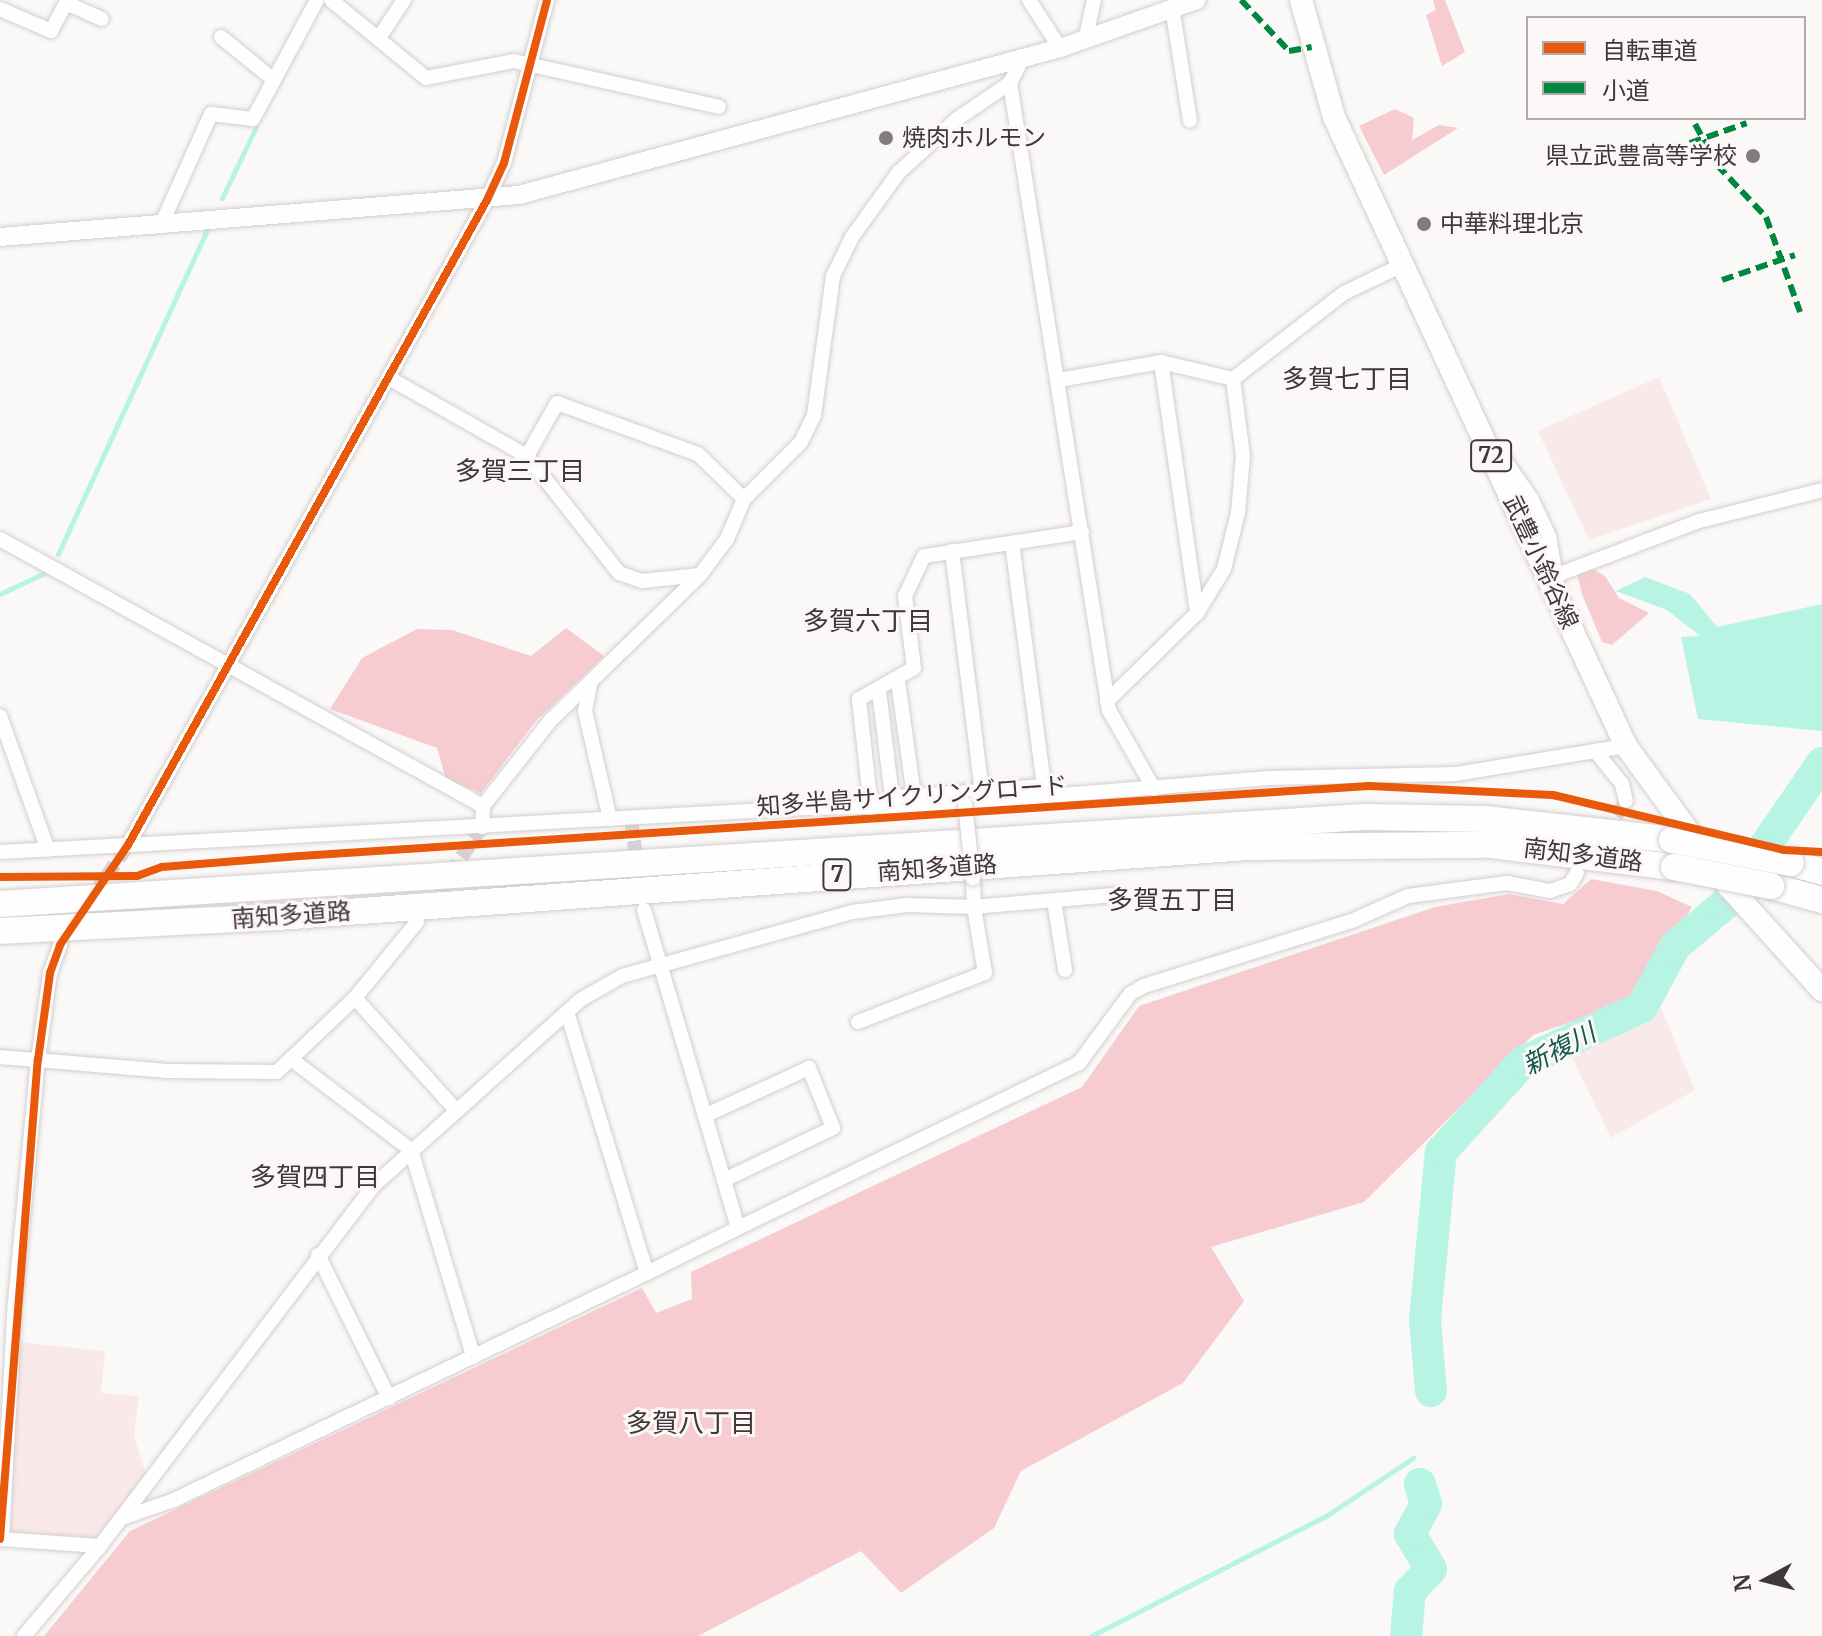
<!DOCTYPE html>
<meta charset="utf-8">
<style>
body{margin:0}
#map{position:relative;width:1822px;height:1636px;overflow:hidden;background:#fbf8f8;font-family:Merriweather,"Noto Sans JP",serif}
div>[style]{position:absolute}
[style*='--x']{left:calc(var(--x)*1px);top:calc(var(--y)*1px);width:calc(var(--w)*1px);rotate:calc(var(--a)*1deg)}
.green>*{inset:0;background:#fae9ea}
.forest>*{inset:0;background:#f7ccd0}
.water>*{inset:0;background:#b8f4e4}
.stream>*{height:5px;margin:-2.5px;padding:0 2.5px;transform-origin:2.5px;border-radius:2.5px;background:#b8f4e4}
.river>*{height:32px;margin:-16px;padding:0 16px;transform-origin:16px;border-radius:16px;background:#b8f4e4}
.minor-tunnel>*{height:14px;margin-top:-7px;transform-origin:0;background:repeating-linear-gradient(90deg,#d6d1d2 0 14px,transparent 0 21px)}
.roads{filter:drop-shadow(0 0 2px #d4cece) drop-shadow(0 0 2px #d4cece)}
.minor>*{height:14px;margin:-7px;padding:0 7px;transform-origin:7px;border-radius:7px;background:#fefefe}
.tertiary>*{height:18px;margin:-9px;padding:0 9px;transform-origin:9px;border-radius:9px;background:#fefefe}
.primary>*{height:22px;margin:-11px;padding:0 11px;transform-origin:11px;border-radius:11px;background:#fefefe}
.motorway>*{height:26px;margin:-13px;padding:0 13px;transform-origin:13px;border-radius:13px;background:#fefefe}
.bridges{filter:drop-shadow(0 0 2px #d4cece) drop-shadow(0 0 2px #d4cece)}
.minor-bridge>*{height:14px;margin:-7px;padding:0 7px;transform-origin:7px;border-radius:7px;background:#fefefe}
.motorway-bridge>*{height:26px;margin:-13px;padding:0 13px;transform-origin:13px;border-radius:13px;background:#fefefe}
.quiet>*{height:6px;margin-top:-3px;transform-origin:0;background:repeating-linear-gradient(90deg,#00873e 0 12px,transparent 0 18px)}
.cycleway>*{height:8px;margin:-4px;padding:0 4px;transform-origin:4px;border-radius:4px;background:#e8590c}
.dots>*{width:22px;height:22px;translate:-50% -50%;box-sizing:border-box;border:4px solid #fcf7f7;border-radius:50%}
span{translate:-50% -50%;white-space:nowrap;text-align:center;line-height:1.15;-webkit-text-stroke:6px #fcf7f7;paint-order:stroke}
.shield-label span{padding:2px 6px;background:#fcf7f7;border:2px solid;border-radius:6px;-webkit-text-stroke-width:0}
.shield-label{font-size:22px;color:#413738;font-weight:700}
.poi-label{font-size:24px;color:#413738}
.left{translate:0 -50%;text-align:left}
.right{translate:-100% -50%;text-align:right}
.street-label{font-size:24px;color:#413738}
.neighbourhood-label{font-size:26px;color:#413738}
.water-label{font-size:26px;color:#145b4c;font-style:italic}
.legend{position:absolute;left:1526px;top:16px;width:280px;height:104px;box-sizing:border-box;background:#fcf7f7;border:2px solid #b1aaab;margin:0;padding:10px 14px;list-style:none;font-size:24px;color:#413738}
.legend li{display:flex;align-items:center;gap:16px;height:40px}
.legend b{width:40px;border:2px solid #b1aaab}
.north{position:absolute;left:1726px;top:1540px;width:80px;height:80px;-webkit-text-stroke:6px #fcf7f7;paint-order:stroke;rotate:263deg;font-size:22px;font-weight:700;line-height:32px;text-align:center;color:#413738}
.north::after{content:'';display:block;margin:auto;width:28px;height:36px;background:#413738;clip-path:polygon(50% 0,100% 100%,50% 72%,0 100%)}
</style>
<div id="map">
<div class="green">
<i style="clip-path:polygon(1659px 377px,1711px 499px,1589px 540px,1538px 431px)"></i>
<i style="clip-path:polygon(1661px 1008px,1695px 1090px,1611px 1138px,1570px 1053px)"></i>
<i style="clip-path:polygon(16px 1342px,105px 1351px,101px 1393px,139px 1396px,134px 1435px,148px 1482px,100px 1546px,2px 1539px)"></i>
</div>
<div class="forest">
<i style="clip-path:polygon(1433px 0,1445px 0,1465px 52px,1442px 66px,1426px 15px,1436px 10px)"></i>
<i style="clip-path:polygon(1395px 109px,1414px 118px,1412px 140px,1439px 125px,1458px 128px,1384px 175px,1359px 126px)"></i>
<i style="clip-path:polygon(1590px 567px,1605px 576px,1619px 598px,1649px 613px,1612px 645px,1602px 642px,1582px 594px,1577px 574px)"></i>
<i style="clip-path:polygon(566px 628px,604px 656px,535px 722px,481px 793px,446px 779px,437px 748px,330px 709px,362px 658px,417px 629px,452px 630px,531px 656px)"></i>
<i style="clip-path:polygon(1591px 879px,1657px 891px,1692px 907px,1636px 1000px,1533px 1035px,1364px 1202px,1211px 1247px,1244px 1301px,1183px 1383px,1021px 1471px,994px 1528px,901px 1593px,861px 1551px,698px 1636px,44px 1636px,130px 1531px,642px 1288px,656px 1313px,692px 1299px,691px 1272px,1082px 1087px,1139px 1006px,1435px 907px,1509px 894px,1563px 904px)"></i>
</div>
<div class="water">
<i style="clip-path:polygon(1645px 577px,1690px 594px,1717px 627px,1822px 604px,1822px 731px,1698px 719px,1681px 637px,1700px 636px,1667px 610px,1616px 591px)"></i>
</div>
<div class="stream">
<i style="--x:222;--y:198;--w:79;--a:-64.4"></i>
<i style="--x:58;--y:554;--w:357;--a:-65.3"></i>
<i style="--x:0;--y:594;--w:49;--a:-25.5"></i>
<i style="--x:1091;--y:1636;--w:264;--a:-27.1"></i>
<i style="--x:1326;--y:1516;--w:105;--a:-33.7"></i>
</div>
<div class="river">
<i style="--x:1431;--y:1391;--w:71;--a:-94.8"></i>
<i style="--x:1425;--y:1320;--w:169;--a:-84.6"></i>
<i style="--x:1441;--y:1152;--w:122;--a:-47.7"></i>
<i style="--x:1523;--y:1062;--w:131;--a:-24.8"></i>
<i style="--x:1642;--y:1007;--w:69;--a:-61.6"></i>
<i style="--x:1675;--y:946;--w:65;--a:-40"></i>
<i style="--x:1725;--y:904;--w:171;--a:-55.5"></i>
<i style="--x:1406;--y:1636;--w:45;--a:-84.9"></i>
<i style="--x:1410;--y:1591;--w:30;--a:-46"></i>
<i style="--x:1431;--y:1569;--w:41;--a:-121"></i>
<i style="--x:1410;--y:1534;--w:34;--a:-62"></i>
<i style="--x:1426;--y:1504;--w:21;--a:-107"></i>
</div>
<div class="minor-tunnel">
<i style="--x:631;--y:820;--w:50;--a:82"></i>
<i style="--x:1604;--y:833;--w:39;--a:-55"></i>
<i style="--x:426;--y:909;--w:99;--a:-55.7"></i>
<i style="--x:71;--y:928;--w:101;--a:-55.5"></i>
</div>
<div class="roads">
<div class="minor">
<i style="--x:331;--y:0;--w:123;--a:39.4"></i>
<i style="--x:426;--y:78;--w:90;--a:-10.9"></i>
<i style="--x:514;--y:61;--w:210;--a:12.6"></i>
<i style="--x:1029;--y:0;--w:57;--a:57.1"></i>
<i style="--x:1172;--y:7;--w:115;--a:81"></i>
<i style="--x:0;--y:9;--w:56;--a:23.3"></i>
<i style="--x:51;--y:31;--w:32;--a:-62"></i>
<i style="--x:66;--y:3;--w:39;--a:24"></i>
<i style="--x:221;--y:37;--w:68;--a:39.1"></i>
<i style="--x:378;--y:39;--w:47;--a:-56.3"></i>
<i style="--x:1085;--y:41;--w:42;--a:-77.6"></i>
<i style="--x:1010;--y:83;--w:635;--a:81.03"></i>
<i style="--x:1109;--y:710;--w:91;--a:60.3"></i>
<i style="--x:162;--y:223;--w:120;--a:-65.8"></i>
<i style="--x:211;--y:114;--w:42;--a:6.8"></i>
<i style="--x:253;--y:119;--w:135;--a:-61.7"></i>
<i style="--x:1161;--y:362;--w:74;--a:13.3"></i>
<i style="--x:1233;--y:379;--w:140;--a:-37.8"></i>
<i style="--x:1344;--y:293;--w:62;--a:-25.7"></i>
<i style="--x:389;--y:378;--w:159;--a:29.5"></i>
<i style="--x:527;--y:456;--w:149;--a:51.8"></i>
<i style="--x:619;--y:573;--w:24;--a:19"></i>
<i style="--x:642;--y:581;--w:58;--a:-5.9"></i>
<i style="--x:1059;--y:380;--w:104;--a:-10"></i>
<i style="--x:1161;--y:362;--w:254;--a:81.8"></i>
<i style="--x:1197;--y:613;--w:126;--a:135.6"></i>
<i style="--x:1496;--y:448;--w:61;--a:55"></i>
<i style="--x:1531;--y:498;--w:42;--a:64.7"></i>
<i style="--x:1549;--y:536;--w:48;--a:80.3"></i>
<i style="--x:527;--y:456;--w:61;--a:-60.5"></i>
<i style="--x:557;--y:403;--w:150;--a:19.9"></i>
<i style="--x:698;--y:454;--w:64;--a:44.4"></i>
<i style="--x:0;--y:539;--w:552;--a:28.93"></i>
<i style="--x:952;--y:551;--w:242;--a:82.9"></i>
<i style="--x:982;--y:791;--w:62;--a:-4.6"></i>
<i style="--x:1044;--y:786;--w:245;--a:-97.5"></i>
<i style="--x:1549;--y:578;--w:160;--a:-20.8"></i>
<i style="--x:1699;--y:521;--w:127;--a:-14.1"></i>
<i style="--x:1197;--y:613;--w:52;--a:-58.5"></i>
<i style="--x:1224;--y:569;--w:58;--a:-76"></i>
<i style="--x:1238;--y:513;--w:57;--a:-85"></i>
<i style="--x:1243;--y:456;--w:78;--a:-97.4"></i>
<i style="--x:898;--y:681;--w:116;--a:82.1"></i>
<i style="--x:914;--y:796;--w:68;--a:-4.2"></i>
<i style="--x:590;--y:685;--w:26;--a:101"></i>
<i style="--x:585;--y:711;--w:111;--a:77"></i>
<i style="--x:879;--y:691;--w:107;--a:83"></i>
<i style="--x:892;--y:797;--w:22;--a:-3"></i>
<i style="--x:0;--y:716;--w:142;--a:70.3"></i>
<i style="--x:1597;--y:753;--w:40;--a:51"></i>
<i style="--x:1622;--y:784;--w:17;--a:77"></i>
<i style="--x:871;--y:808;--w:110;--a:-96.3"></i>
<i style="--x:859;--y:699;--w:63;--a:-29.4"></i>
<i style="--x:914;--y:668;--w:73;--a:-97.1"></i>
<i style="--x:905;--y:596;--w:44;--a:-64.6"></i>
<i style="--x:924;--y:556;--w:160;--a:-8.6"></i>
<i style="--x:482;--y:827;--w:21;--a:-87"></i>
<i style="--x:483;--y:806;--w:110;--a:-51.7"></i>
<i style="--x:551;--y:720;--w:208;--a:-44.2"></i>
<i style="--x:700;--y:575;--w:45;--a:-53.1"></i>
<i style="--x:727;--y:539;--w:43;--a:-67"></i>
<i style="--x:744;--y:499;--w:81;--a:-45"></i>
<i style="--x:801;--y:442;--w:30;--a:-64"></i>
<i style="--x:814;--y:415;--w:140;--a:-82.2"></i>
<i style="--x:833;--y:276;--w:43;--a:-64"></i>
<i style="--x:852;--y:237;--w:80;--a:-54.1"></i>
<i style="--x:899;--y:172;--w:79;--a:-42.4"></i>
<i style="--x:957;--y:119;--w:64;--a:-34.2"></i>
<i style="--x:1010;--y:83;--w:27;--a:-63"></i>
<i style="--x:128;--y:845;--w:738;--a:-60.9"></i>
<i style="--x:487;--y:200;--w:41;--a:-65.3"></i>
<i style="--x:504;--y:163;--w:169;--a:-75.2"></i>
<i style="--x:0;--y:852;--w:806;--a:-3.13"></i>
<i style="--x:805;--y:808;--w:123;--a:-0.9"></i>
<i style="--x:928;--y:806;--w:342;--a:-4.7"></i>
<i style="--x:1269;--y:778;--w:187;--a:-1.2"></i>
<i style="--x:1456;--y:774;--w:172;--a:-9.4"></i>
<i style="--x:1054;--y:901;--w:70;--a:80.9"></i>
<i style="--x:644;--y:910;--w:282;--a:73.5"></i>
<i style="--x:355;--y:998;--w:149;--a:48"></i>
<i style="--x:567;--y:1012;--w:273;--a:73"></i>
<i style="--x:647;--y:1273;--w:102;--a:-26.3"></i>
<i style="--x:738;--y:1228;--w:50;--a:-106.3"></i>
<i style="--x:724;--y:1180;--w:121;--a:-25.5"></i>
<i style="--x:833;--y:1128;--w:65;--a:-111.8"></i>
<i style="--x:809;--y:1068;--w:115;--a:155.4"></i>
<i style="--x:858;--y:1022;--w:136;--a:-21.1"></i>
<i style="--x:985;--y:973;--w:67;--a:-99.5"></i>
<i style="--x:974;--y:907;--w:142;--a:-4.9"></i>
<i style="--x:0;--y:1057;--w:168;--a:4.8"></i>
<i style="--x:167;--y:1071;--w:110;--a:0.5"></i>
<i style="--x:277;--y:1072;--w:108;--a:-43.5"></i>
<i style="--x:355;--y:998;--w:98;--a:-50.8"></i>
<i style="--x:291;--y:1059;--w:151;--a:37.2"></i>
<i style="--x:411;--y:1150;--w:214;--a:73.2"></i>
<i style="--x:738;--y:1228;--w:379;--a:-25.8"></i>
<i style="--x:1079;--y:1063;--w:86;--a:-53.5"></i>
<i style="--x:1130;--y:994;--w:16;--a:-30"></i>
<i style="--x:1144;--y:986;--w:220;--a:-17.4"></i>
<i style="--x:1354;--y:920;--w:59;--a:-24"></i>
<i style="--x:1408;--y:896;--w:100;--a:-7.5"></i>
<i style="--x:1507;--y:883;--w:44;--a:10.5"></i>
<i style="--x:1550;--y:891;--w:21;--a:-19"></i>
<i style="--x:1570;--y:884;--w:13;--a:-58"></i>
<i style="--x:318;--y:1255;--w:160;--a:63.6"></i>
<i style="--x:122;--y:1518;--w:55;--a:-19.1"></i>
<i style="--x:174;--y:1500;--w:525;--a:-25.64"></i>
<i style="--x:0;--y:1539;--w:100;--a:4"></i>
<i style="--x:2;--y:1539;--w:237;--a:-86.9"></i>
<i style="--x:15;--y:1302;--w:243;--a:-84.6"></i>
<i style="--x:38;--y:1060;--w:88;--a:-82.1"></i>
<i style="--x:50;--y:973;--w:30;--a:-70"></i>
<i style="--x:24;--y:1636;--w:118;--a:-49.8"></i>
<i style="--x:100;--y:1546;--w:452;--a:-52.8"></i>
<i style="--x:373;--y:1186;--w:278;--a:-41.9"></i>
<i style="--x:580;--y:1000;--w:48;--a:-29.7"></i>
<i style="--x:622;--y:976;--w:240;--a:-15.5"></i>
<i style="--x:853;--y:912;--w:54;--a:-7.4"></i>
<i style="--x:907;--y:905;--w:67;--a:1.7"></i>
<i style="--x:974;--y:907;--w:28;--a:-92"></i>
</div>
<div class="tertiary">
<i style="--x:0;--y:237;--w:521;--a:-4.63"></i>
<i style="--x:519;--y:195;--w:561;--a:-15.2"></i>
<i style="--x:1060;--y:48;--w:145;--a:-19.3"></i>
</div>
<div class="primary">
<i style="--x:1301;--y:0;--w:122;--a:74.2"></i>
<i style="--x:1334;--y:117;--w:693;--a:65.1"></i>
<i style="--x:1626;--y:746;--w:175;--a:53.9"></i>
<i style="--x:1729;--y:887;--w:139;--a:47.9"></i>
</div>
<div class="motorway">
<i style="--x:1791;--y:863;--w:32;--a:16"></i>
<i style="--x:1771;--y:886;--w:53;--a:15.4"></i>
<i style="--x:0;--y:904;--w:1368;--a:-3.65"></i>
<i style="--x:1365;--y:817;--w:121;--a:0.9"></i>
<i style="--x:1486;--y:819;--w:187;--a:6.4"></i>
<i style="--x:0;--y:931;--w:278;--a:-2.9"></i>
<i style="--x:278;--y:917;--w:972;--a:-4.13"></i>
<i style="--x:1247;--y:847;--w:244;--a:-0.5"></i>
<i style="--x:1491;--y:845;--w:184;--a:6.9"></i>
</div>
</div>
<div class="bridges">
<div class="minor-bridge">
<i style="--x:965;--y:804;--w:75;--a:83.9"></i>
</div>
<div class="motorway-bridge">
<i style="--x:1672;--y:840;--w:121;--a:10.9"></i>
<i style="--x:1674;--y:867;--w:99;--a:11.1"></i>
</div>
</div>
<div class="quiet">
<i style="--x:1241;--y:0;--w:70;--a:46.7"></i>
<i style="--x:1289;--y:51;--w:23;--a:-10"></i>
<i style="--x:1695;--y:124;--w:47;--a:61.8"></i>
<i style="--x:1717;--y:165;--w:71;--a:46.7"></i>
<i style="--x:1766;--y:217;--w:101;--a:70.3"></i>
<i style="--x:1673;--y:149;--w:78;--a:-19.4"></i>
<i style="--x:1722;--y:280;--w:77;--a:-18.9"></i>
</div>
<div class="cycleway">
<i style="--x:0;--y:877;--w:137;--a:-0.4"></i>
<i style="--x:137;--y:876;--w:27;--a:-20"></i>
<i style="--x:162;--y:867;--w:138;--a:-4.6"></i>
<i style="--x:300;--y:856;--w:1071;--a:-3.75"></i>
<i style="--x:1369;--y:786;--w:184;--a:2.8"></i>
<i style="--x:1553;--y:795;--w:237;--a:13.4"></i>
<i style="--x:1784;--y:850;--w:38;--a:3"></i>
<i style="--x:0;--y:1539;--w:481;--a:-85.5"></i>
<i style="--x:38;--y:1060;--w:88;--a:-82.1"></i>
<i style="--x:50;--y:973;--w:30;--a:-70"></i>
<i style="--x:60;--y:945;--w:121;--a:-55.8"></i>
<i style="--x:128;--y:845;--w:738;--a:-60.9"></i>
<i style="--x:487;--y:200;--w:41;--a:-65.3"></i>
<i style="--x:504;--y:163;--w:169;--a:-75.2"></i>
</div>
<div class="dots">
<i style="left:886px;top:138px;background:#827b7b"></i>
<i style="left:1753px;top:156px;background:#827b7b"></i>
<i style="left:1424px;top:224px;background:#827b7b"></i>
</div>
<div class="shield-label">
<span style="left:1491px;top:456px">72</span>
<span style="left:837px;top:875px">7</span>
</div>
<div class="poi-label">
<span class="left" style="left:902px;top:138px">焼肉ホルモン</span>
<span class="right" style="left:1737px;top:156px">県立武豊高等学校</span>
<span class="left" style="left:1440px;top:224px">中華料理北京</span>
</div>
<div class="street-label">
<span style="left:1541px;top:562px;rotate:65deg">武豊小鈴谷線</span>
<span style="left:912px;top:796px;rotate:-4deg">知多半島サイクリングロード</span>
<span style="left:1583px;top:855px;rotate:7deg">南知多道路</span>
<span style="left:937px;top:868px;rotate:-4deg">南知多道路</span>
<span style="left:291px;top:915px;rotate:-4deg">南知多道路</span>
</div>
<div class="neighbourhood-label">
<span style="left:1347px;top:379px">多賀七丁目</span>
<span style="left:520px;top:471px">多賀三丁目</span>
<span style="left:868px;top:621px">多賀六丁目</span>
<span style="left:1172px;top:900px">多賀五丁目</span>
<span style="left:315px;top:1177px">多賀四丁目</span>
<span style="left:691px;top:1423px">多賀八丁目</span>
</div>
<div class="water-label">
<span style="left:1559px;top:1049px;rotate:-28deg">新複川</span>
</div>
<ul class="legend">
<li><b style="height:10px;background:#e8590c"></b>自転車道</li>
<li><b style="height:10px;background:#00873e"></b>小道</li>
</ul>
<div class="north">N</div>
</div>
